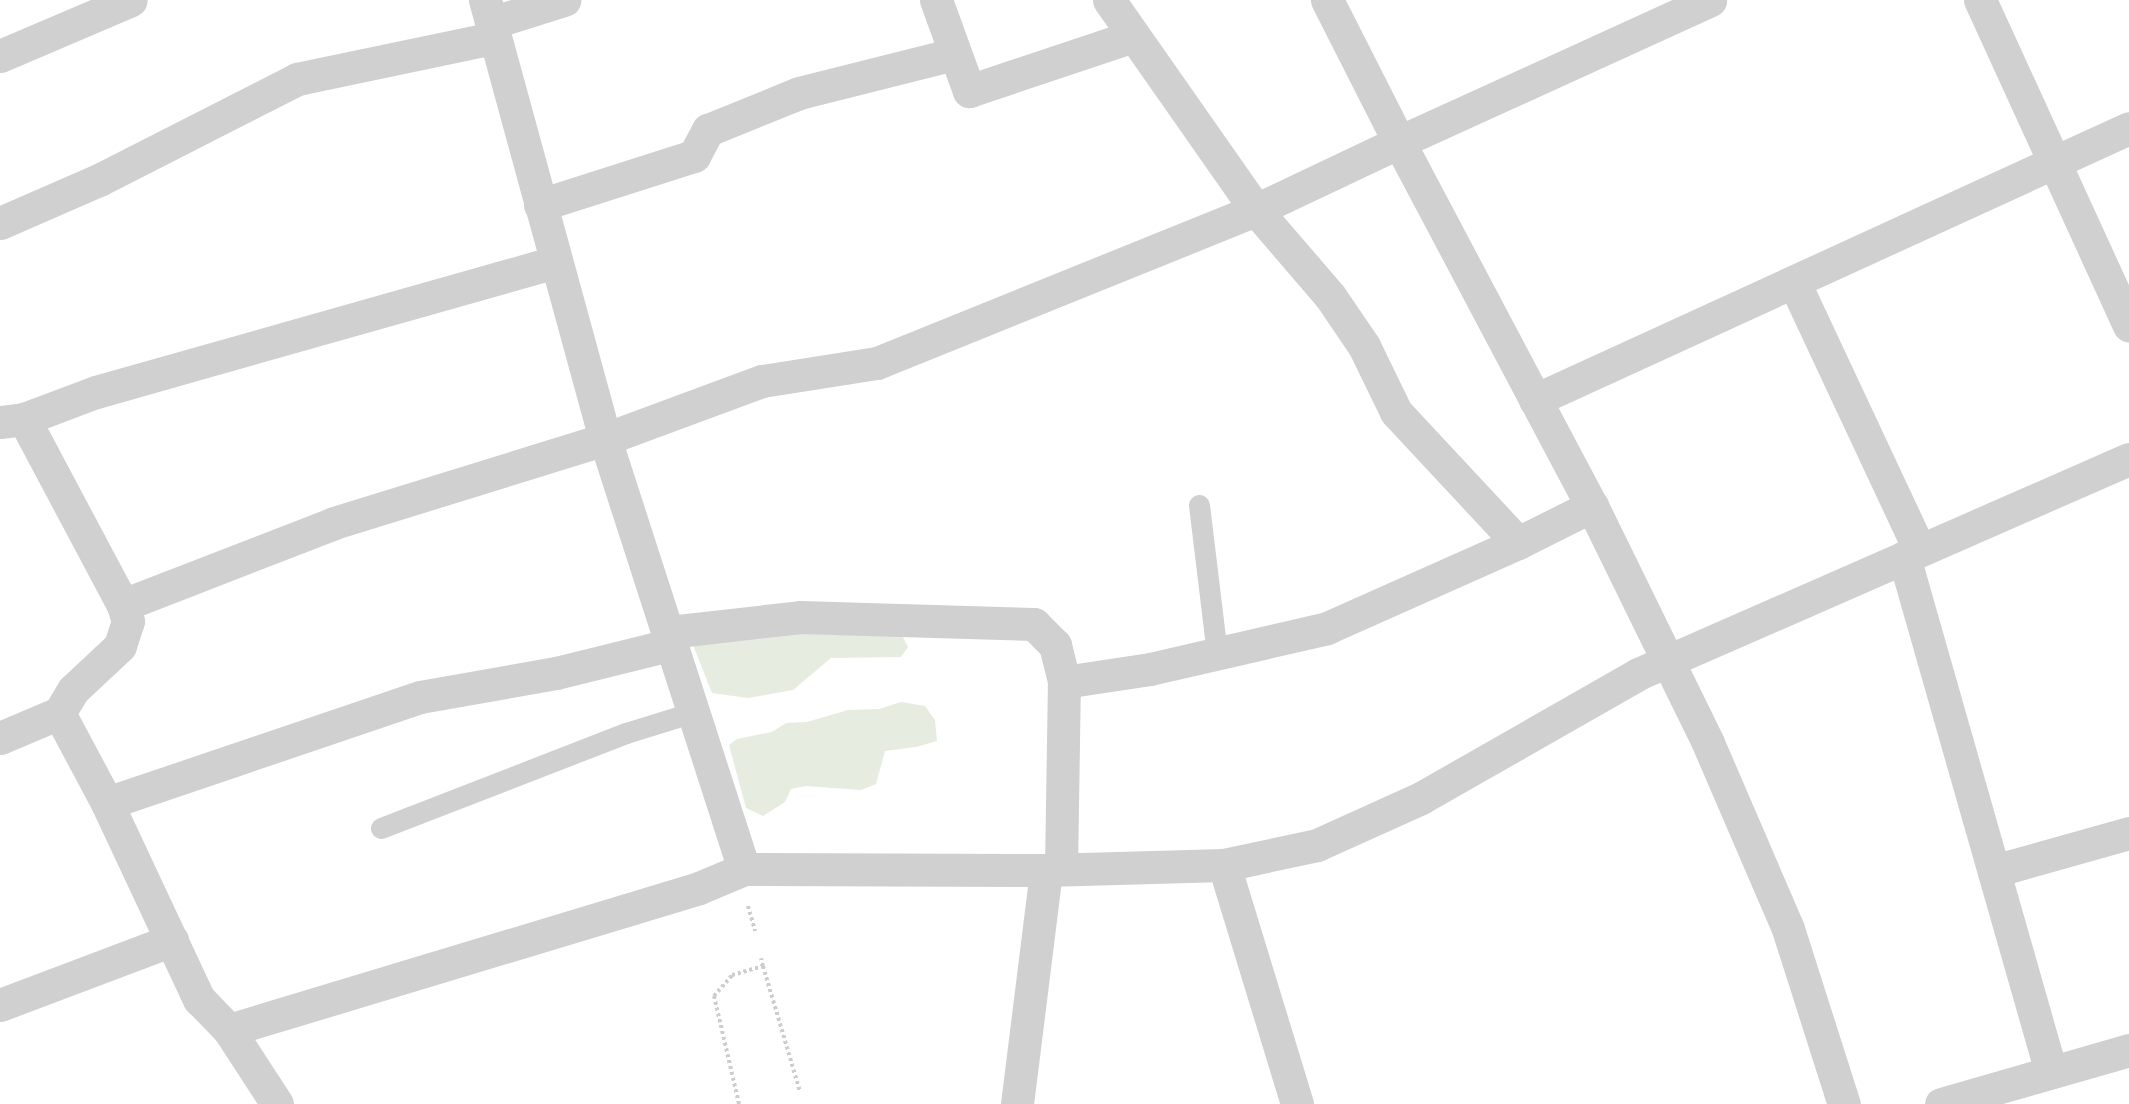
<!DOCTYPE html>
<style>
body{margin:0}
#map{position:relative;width:2129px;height:1104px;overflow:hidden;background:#fff;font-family:Manrope,sans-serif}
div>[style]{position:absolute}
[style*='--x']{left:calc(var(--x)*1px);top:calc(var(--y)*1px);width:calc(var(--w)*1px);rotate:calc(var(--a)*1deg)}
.green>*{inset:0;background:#e6ecdf}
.path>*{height:4px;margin-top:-2px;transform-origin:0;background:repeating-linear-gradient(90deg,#cdcdcd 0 3px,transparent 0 6px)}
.service>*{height:21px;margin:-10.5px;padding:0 10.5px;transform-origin:10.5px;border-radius:10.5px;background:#d0d0d0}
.minor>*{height:33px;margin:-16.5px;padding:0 16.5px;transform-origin:16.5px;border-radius:16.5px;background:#d0d0d0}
.tertiary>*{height:33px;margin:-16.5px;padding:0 16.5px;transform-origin:16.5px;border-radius:16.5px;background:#d0d0d0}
span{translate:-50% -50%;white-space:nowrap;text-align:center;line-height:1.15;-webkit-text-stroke:6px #fff;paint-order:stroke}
</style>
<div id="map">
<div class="green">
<i style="clip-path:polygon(805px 627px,901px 633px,908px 647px,901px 657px,831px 658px,793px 690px,748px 698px,712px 693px,693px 645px)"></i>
<i style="clip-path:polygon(901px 702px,925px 706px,935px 720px,937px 741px,916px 747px,885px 751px,876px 784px,861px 790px,806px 786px,791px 789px,785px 802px,763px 816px,746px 808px,729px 745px,737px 739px,772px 732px,786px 723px,807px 722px,848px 710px,879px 709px)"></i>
</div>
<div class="path">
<i style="--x:748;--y:906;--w:26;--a:74"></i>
<i style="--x:763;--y:966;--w:131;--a:73.6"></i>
<i style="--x:739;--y:1104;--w:111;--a:-103"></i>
<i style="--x:714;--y:996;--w:28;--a:-49"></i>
<i style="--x:732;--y:975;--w:32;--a:-16"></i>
<i style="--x:763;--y:966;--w:8;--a:-104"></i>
</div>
<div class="service">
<i style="--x:1199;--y:505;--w:149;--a:83.1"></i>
<i style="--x:381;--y:828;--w:263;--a:-21.2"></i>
<i style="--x:626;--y:733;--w:71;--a:-17.2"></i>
</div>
<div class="minor">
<i style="--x:485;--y:0;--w:455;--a:74.7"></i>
<i style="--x:605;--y:439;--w:452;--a:72.1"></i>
<i style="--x:936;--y:0;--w:97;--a:70.1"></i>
<i style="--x:969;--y:91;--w:173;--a:-18.5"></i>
<i style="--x:1109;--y:0;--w:256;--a:55"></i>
<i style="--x:1256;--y:210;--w:113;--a:49.3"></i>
<i style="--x:1330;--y:296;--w:60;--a:55.8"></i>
<i style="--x:1364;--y:346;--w:73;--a:64.1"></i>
<i style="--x:1396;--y:412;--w:179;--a:47"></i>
<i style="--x:1518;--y:543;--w:83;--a:-26.6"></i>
<i style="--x:1980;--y:0;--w:358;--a:65.4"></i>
<i style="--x:491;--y:23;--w:77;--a:-17.5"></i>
<i style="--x:0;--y:56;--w:142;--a:-23.1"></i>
<i style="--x:540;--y:205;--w:162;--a:-17.7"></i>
<i style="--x:694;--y:156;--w:30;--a:-62"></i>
<i style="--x:708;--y:130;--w:98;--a:-22.1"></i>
<i style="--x:799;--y:93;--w:160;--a:-14.1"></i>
<i style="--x:0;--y:223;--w:108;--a:-23.5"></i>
<i style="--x:99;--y:180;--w:222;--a:-27"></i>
<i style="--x:297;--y:79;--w:201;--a:-11.8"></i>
<i style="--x:1794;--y:282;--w:295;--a:64.9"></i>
<i style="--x:1535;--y:400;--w:653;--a:-24.6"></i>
<i style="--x:24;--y:419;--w:77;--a:-20.6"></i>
<i style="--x:96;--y:392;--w:477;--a:-15.8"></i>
<i style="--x:0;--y:422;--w:24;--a:-7"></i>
<i style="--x:24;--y:419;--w:211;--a:62"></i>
<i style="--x:123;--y:605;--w:17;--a:73"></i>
<i style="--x:128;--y:621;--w:26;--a:108"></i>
<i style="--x:120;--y:646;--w:64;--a:136.9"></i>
<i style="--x:73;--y:690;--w:27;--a:121"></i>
<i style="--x:59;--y:713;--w:64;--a:157"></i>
<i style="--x:1904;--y:557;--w:536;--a:74.07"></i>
<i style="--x:123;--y:605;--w:226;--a:-21.2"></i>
<i style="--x:334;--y:523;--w:284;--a:-17.2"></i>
<i style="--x:605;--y:439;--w:167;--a:-20.3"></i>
<i style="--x:762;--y:381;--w:116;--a:-8.9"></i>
<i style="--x:877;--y:363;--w:409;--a:-22"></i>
<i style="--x:1256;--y:210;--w:158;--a:-25.4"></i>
<i style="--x:1399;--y:142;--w:342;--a:-24.5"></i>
<i style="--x:669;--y:632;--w:132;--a:-6.5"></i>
<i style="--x:800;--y:617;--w:234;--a:1.7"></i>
<i style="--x:1034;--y:624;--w:30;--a:45"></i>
<i style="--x:1055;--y:645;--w:38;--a:76"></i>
<i style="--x:1064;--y:682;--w:87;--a:-8.6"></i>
<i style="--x:1150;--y:669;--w:182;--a:-13"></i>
<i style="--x:1327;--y:628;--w:209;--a:-24"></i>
<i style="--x:59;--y:713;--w:102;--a:61.9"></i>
<i style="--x:107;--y:803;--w:217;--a:64.9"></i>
<i style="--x:199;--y:999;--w:43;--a:45.9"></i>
<i style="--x:229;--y:1030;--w:88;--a:57"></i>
<i style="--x:107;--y:803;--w:330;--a:-18.7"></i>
<i style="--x:420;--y:697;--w:138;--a:-10"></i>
<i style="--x:556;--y:673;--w:121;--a:-13.9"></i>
<i style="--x:1224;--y:865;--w:250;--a:73"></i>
<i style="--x:1061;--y:869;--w:187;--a:-89.1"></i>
<i style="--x:1994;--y:871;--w:140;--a:-15.7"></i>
<i style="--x:0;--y:1005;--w:184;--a:-20.7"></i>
<i style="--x:229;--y:1030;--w:491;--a:-16.8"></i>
<i style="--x:699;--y:888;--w:49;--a:-22.9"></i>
<i style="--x:744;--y:869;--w:302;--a:0.2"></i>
<i style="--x:1046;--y:870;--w:178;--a:-1.6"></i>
<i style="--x:1224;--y:865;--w:95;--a:-12.1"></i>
<i style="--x:1317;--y:845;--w:114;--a:-24.3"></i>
<i style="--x:1421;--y:798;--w:250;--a:-29.7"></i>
<i style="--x:1638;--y:674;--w:536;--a:-23.65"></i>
<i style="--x:1017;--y:1104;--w:236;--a:-82.9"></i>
<i style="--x:1941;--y:1104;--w:196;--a:-16"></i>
</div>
<div class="tertiary">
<i style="--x:1327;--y:0;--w:159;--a:63.1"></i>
<i style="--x:1399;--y:142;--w:412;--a:62.1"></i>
<i style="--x:1592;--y:506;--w:264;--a:63.9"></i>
<i style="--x:1708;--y:743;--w:202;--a:66.7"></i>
<i style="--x:1788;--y:929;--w:184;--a:72.3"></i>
</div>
</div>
